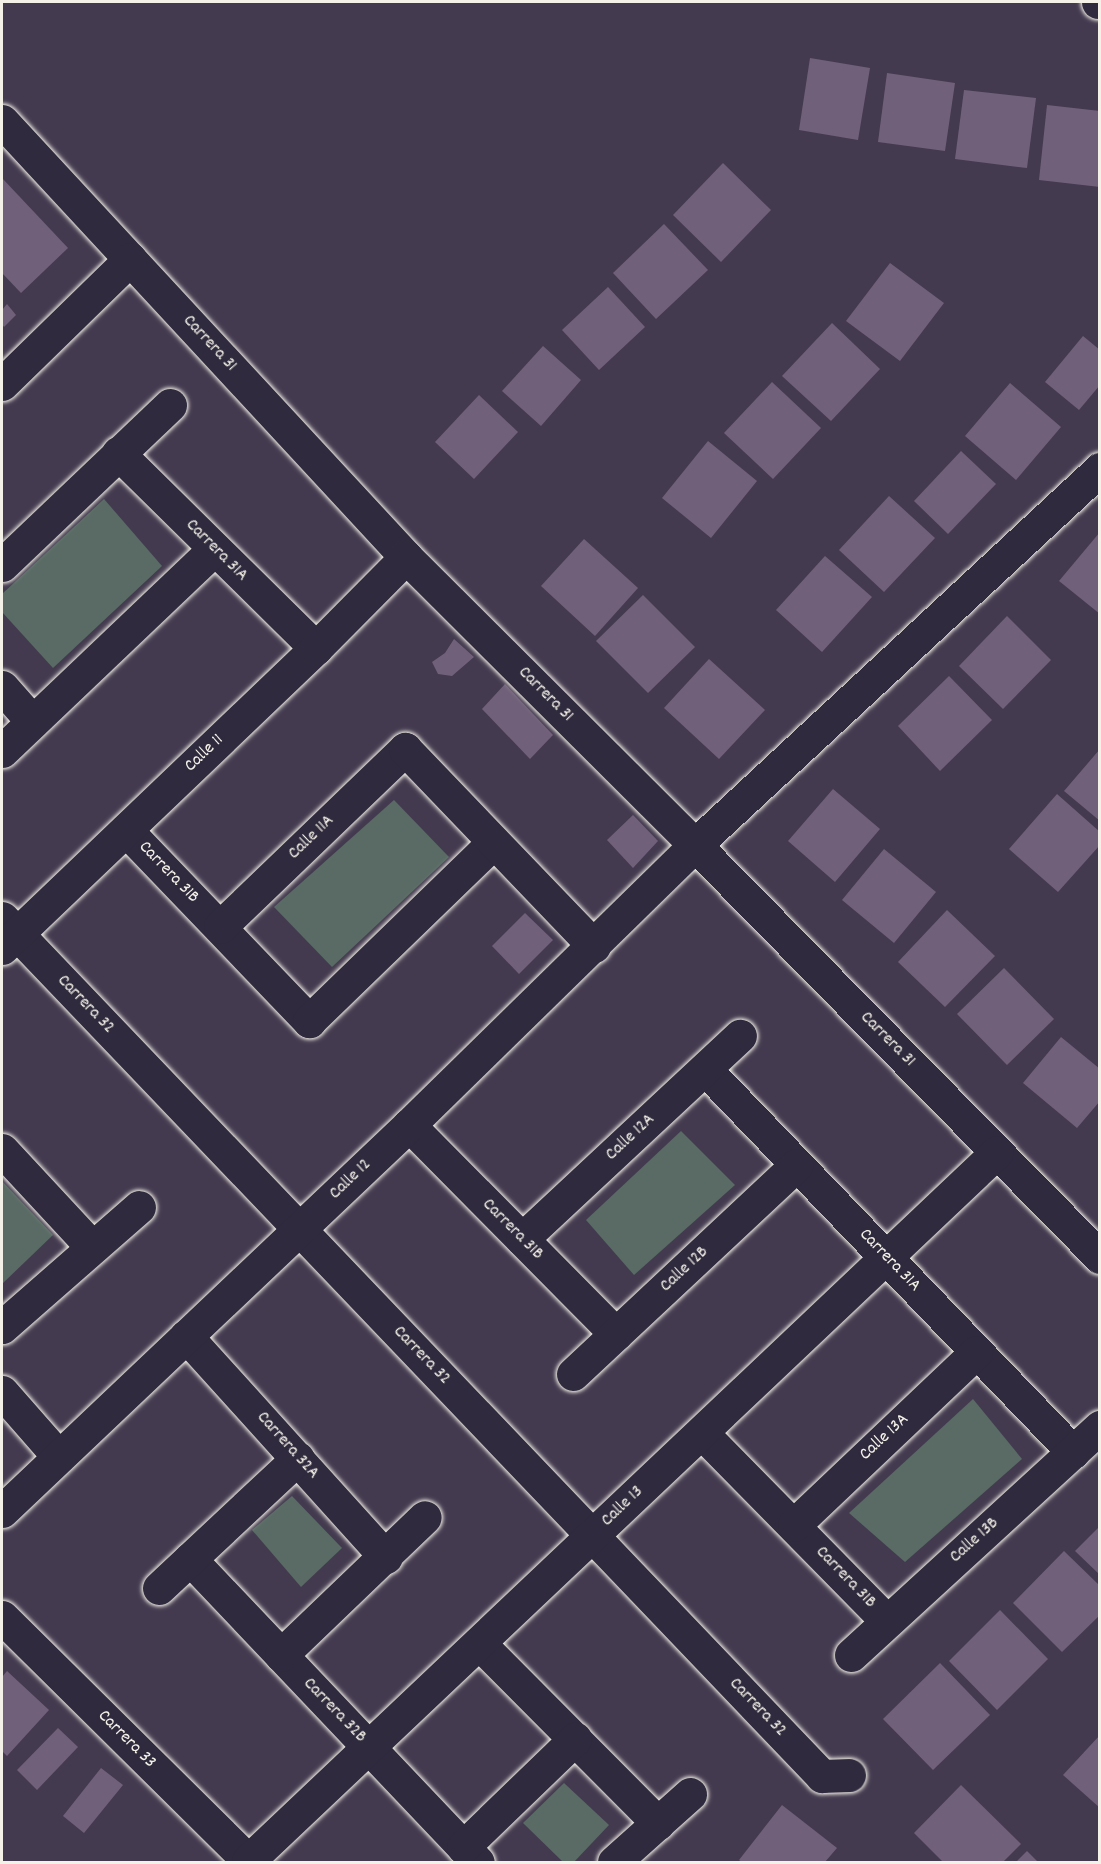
<!DOCTYPE html>
<style>
body{margin:0}
#map{position:relative;width:1101px;height:1864px;overflow:hidden;background:#433a4f;font-family:Dekko,sans-serif}
div>[style]{position:absolute}
[style*='--x']{left:calc(var(--x)*1px);top:calc(var(--y)*1px);width:calc(var(--w)*1px);rotate:calc(var(--a)*1deg)}
.green>*{inset:0;background:#596b64}
.building>*{inset:0;background:#71607a}
.roads{filter:drop-shadow(0 0 2px #f4f1e8) drop-shadow(0 0 2px #f4f1e8)}
.minor>*{height:33px;margin:-16.5px;padding:0 16.5px;transform-origin:16.5px;border-radius:16.5px;background:#2f2a3d}
span{translate:-50% -50%;white-space:nowrap;text-align:center;line-height:1.15;-webkit-text-stroke:4.5px #2f2a3d;paint-order:stroke}
.street-label{font-size:18px;color:#f4f1e8}
.frame{position:absolute;inset:0;border:3px solid #f4f1e8;pointer-events:none}
</style>
<div id="map">
<div class="green">
<i style="clip-path:polygon(104px 499px,162px 566px,53px 668px,2px 612px,2px 594px)"></i>
<i style="clip-path:polygon(394px 800px,449px 857px,332px 967px,274px 907px)"></i>
<i style="clip-path:polygon(681px 1131px,735px 1185px,634px 1275px,586px 1220px)"></i>
<i style="clip-path:polygon(2px 1181px,53px 1235px,2px 1284px)"></i>
<i style="clip-path:polygon(973px 1399px,1022px 1459px,905px 1562px,849px 1513px)"></i>
<i style="clip-path:polygon(292px 1496px,342px 1548px,301px 1587px,252px 1530px)"></i>
<i style="clip-path:polygon(564px 1783px,609px 1825px,574px 1862px,563px 1862px,523px 1823px)"></i>
</div>
<div class="building">
<i style="clip-path:polygon(810px 58px,870px 68px,858px 140px,799px 130px)"></i>
<i style="clip-path:polygon(887px 73px,955px 83px,945px 151px,878px 142px)"></i>
<i style="clip-path:polygon(964px 90px,1036px 98px,1027px 168px,955px 159px)"></i>
<i style="clip-path:polygon(1047px 105px,1100px 111px,1100px 187px,1039px 180px)"></i>
<i style="clip-path:polygon(723px 163px,771px 210px,721px 262px,673px 215px)"></i>
<i style="clip-path:polygon(2px 178px,68px 248px,21px 293px,2px 273px)"></i>
<i style="clip-path:polygon(664px 224px,708px 270px,656px 319px,613px 273px)"></i>
<i style="clip-path:polygon(890px 263px,944px 303px,900px 361px,846px 321px)"></i>
<i style="clip-path:polygon(608px 287px,645px 327px,599px 370px,562px 330px)"></i>
<i style="clip-path:polygon(7px 304px,16px 315px,4px 327px,2px 324px,2px 310px)"></i>
<i style="clip-path:polygon(832px 323px,880px 369px,831px 421px,782px 376px)"></i>
<i style="clip-path:polygon(1083px 336px,1100px 350px,1100px 385px,1079px 410px,1045px 382px)"></i>
<i style="clip-path:polygon(543px 346px,581px 380px,541px 426px,502px 391px)"></i>
<i style="clip-path:polygon(772px 382px,821px 428px,773px 479px,724px 433px)"></i>
<i style="clip-path:polygon(1010px 383px,1061px 427px,1016px 480px,965px 436px)"></i>
<i style="clip-path:polygon(479px 395px,518px 432px,474px 479px,435px 442px)"></i>
<i style="clip-path:polygon(708px 441px,757px 481px,711px 538px,662px 498px)"></i>
<i style="clip-path:polygon(961px 451px,996px 484px,948px 534px,914px 501px)"></i>
<i style="clip-path:polygon(889px 496px,935px 538px,884px 592px,839px 550px)"></i>
<i style="clip-path:polygon(1100px 532px,1100px 614px,1059px 581px)"></i>
<i style="clip-path:polygon(584px 539px,638px 588px,595px 636px,541px 586px)"></i>
<i style="clip-path:polygon(825px 556px,872px 597px,822px 652px,776px 610px)"></i>
<i style="clip-path:polygon(643px 595px,695px 647px,648px 693px,596px 641px)"></i>
<i style="clip-path:polygon(1007px 616px,1051px 660px,1003px 709px,959px 666px)"></i>
<i style="clip-path:polygon(454px 639px,474px 657px,452px 676px,438px 674px,432px 662px,445px 653px)"></i>
<i style="clip-path:polygon(709px 659px,765px 710px,719px 759px,664px 708px)"></i>
<i style="clip-path:polygon(949px 676px,992px 720px,940px 771px,898px 726px)"></i>
<i style="clip-path:polygon(505px 684px,553px 735px,530px 759px,482px 709px)"></i>
<i style="clip-path:polygon(1100px 749px,1100px 821px,1064px 791px)"></i>
<i style="clip-path:polygon(833px 789px,880px 829px,835px 882px,788px 841px)"></i>
<i style="clip-path:polygon(1057px 794px,1100px 832px,1100px 845px,1058px 892px,1009px 849px)"></i>
<i style="clip-path:polygon(633px 815px,658px 841px,633px 868px,607px 840px)"></i>
<i style="clip-path:polygon(884px 849px,936px 892px,894px 943px,842px 900px)"></i>
<i style="clip-path:polygon(947px 910px,995px 956px,945px 1007px,898px 962px)"></i>
<i style="clip-path:polygon(525px 913px,553px 940px,519px 974px,492px 946px)"></i>
<i style="clip-path:polygon(1004px 968px,1054px 1019px,1007px 1065px,957px 1014px)"></i>
<i style="clip-path:polygon(1061px 1037px,1100px 1069px,1100px 1101px,1077px 1128px,1023px 1083px)"></i>
<i style="clip-path:polygon(1100px 1526px,1100px 1575px,1075px 1551px)"></i>
<i style="clip-path:polygon(1064px 1551px,1100px 1586px,1100px 1615px,1062px 1652px,1013px 1603px)"></i>
<i style="clip-path:polygon(1000px 1610px,1048px 1659px,997px 1710px,949px 1661px)"></i>
<i style="clip-path:polygon(940px 1663px,990px 1715px,933px 1770px,883px 1719px)"></i>
<i style="clip-path:polygon(7px 1671px,49px 1710px,7px 1756px,2px 1751px,2px 1677px)"></i>
<i style="clip-path:polygon(58px 1728px,78px 1747px,37px 1790px,17px 1770px)"></i>
<i style="clip-path:polygon(1100px 1735px,1100px 1808px,1063px 1775px)"></i>
<i style="clip-path:polygon(101px 1768px,123px 1785px,84px 1833px,63px 1816px)"></i>
<i style="clip-path:polygon(961px 1785px,1021px 1844px,1003px 1862px,943px 1862px,914px 1833px)"></i>
<i style="clip-path:polygon(782px 1805px,837px 1848px,825px 1862px,742px 1862px,739px 1860px)"></i>
<i style="clip-path:polygon(1027px 1851px,1038px 1862px,1016px 1862px)"></i>
</div>
<div class="roads">
<div class="minor">
<i style="--x:1098;--y:2;--w:2;--a:0"></i>
<i style="--x:2;--y:121;--w:594;--a:47.18"></i>
<i style="--x:406;--y:557;--w:408;--a:44.9"></i>
<i style="--x:695;--y:845;--w:578;--a:45.49"></i>
<i style="--x:2;--y:384;--w:179;--a:-44.3"></i>
<i style="--x:118;--y:453;--w:278;--a:44.6"></i>
<i style="--x:2;--y:565;--w:232;--a:-43.6"></i>
<i style="--x:2;--y:687;--w:45;--a:48.6"></i>
<i style="--x:2;--y:751;--w:293;--a:-43.6"></i>
<i style="--x:126;--y:830;--w:265;--a:46.2"></i>
<i style="--x:309;--y:1021;--w:257;--a:-44.1"></i>
<i style="--x:2;--y:918;--w:1187;--a:46.3"></i>
<i style="--x:822;--y:1776;--w:27;--a:-2"></i>
<i style="--x:220;--y:927;--w:257;--a:-43.9"></i>
<i style="--x:405;--y:749;--w:273;--a:46.2"></i>
<i style="--x:2;--y:948;--w:434;--a:-43.7"></i>
<i style="--x:316;--y:648;--w:128;--a:-45.3"></i>
<i style="--x:705;--y:1069;--w:531;--a:46.14"></i>
<i style="--x:409;--y:1125;--w:294;--a:45.3"></i>
<i style="--x:2;--y:1150;--w:132;--a:47.1"></i>
<i style="--x:522;--y:1239;--w:298;--a:-43"></i>
<i style="--x:2;--y:1327;--w:182;--a:-41.2"></i>
<i style="--x:186;--y:1336;--w:298;--a:47.9"></i>
<i style="--x:573;--y:1374;--w:306;--a:-43.1"></i>
<i style="--x:2;--y:1392;--w:86;--a:48.8"></i>
<i style="--x:702;--y:1433;--w:264;--a:45.5"></i>
<i style="--x:2;--y:1511;--w:561;--a:-43.48"></i>
<i style="--x:409;--y:1125;--w:400;--a:-44.4"></i>
<i style="--x:695;--y:845;--w:553;--a:-42.87"></i>
<i style="--x:794;--y:1525;--w:251;--a:-43.5"></i>
<i style="--x:190;--y:1559;--w:418;--a:46.5"></i>
<i style="--x:159;--y:1588;--w:190;--a:-43.1"></i>
<i style="--x:2;--y:1617;--w:349;--a:44.7"></i>
<i style="--x:479;--y:1643;--w:254;--a:45.2"></i>
<i style="--x:281;--y:1655;--w:199;--a:-43.8"></i>
<i style="--x:851;--y:1655;--w:338;--a:-42.5"></i>
<i style="--x:463;--y:1847;--w:156;--a:-44"></i>
<i style="--x:248;--y:1861;--w:1031;--a:-43.43"></i>
<i style="--x:614;--y:1862;--w:102;--a:-41.8"></i>
</div>
</div>
<div class="street-label">
<span style="left:209px;top:344px;rotate:47deg">Carrera 31</span>
<span style="left:216px;top:551px;rotate:45deg">Carrera 31A</span>
<span style="left:545px;top:695px;rotate:45deg">Carrera 31</span>
<span style="left:205px;top:754px;rotate:-44deg">Calle 11</span>
<span style="left:312px;top:838px;rotate:-44deg">Calle 11A</span>
<span style="left:168px;top:873px;rotate:46deg">Carrera 31B</span>
<span style="left:85px;top:1005px;rotate:46deg">Carrera 32</span>
<span style="left:887px;top:1040px;rotate:45deg">Carrera 31</span>
<span style="left:631px;top:1138px;rotate:-43deg">Calle 12A</span>
<span style="left:351px;top:1180px;rotate:-44deg">Calle 12</span>
<span style="left:512px;top:1230px;rotate:45deg">Carrera 31B</span>
<span style="left:889px;top:1261px;rotate:46deg">Carrera 31A</span>
<span style="left:685px;top:1270px;rotate:-43deg">Calle 12B</span>
<span style="left:421px;top:1356px;rotate:46deg">Carrera 32</span>
<span style="left:885px;top:1438px;rotate:-43deg">Calle 13A</span>
<span style="left:287px;top:1446px;rotate:48deg">Carrera 32A</span>
<span style="left:623px;top:1507px;rotate:-44deg">Calle 13</span>
<span style="left:975px;top:1541px;rotate:-42deg">Calle 13B</span>
<span style="left:845px;top:1578px;rotate:46deg">Carrera 31B</span>
<span style="left:757px;top:1708px;rotate:46deg">Carrera 32</span>
<span style="left:334px;top:1711px;rotate:46deg">Carrera 32B</span>
<span style="left:126px;top:1740px;rotate:45deg">Carrera 33</span>
</div>
<div class="frame"></div>
</div>
